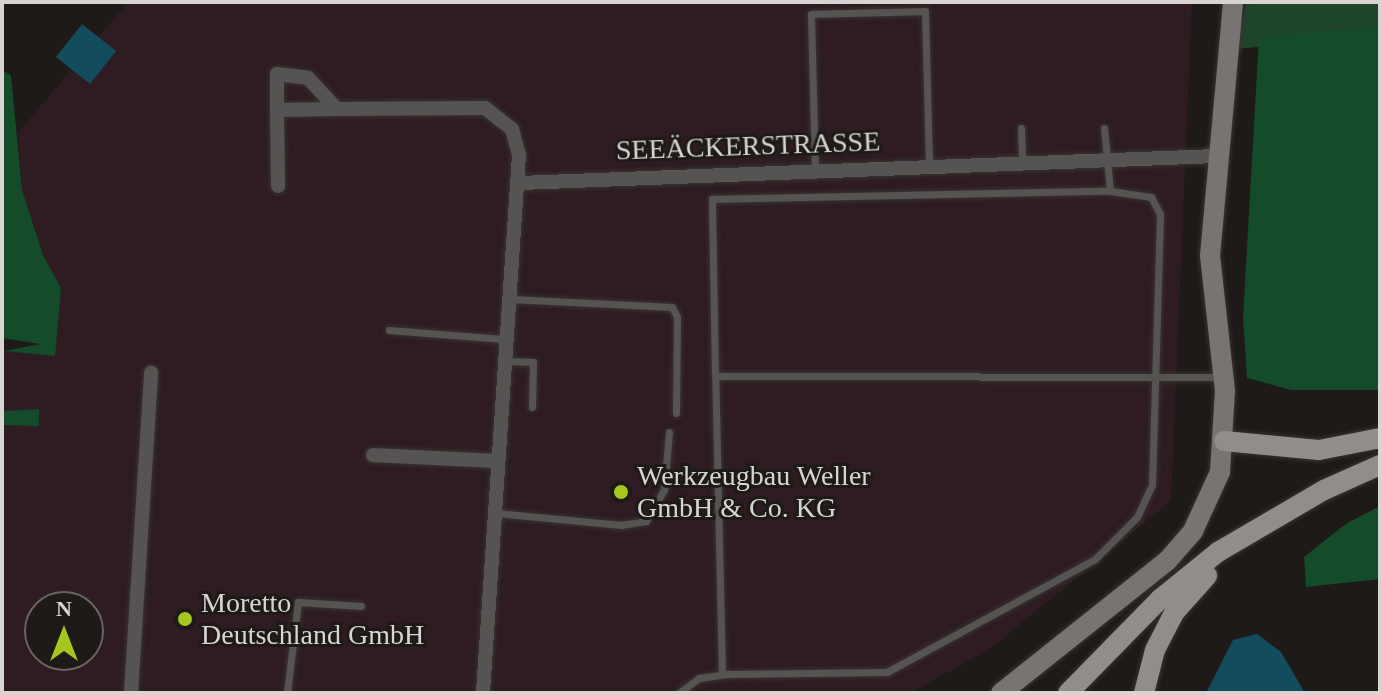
<!DOCTYPE html>
<meta charset="utf-8">
<style>
body{margin:0}
#map{position:relative;width:1382px;height:695px;overflow:hidden;background:#1e1a17;font-family:"Times New Roman",serif}
div>[style]{position:absolute}
[style*='--x']{left:calc(var(--x)*1px);top:calc(var(--y)*1px);width:calc(var(--w)*1px);rotate:calc(var(--a)*1deg)}
.industrial>*{inset:0;background:#2e1c22}
.green>*{inset:0;background:#1f442c}
.forest>*{inset:0;background:#144b2b}
.water>*{inset:0;background:#134d5d}
.roads{filter:drop-shadow(0 0 2px #383431) drop-shadow(0 0 2px #383431)}
.service>*{height:7px;margin:-3.5px;padding:0 3.5px;transform-origin:3.5px;border-radius:3.5px;background:#565452}
.minor>*{height:14px;margin:-7px;padding:0 7px;transform-origin:7px;border-radius:7px;background:#565452}
.secondary>*{height:20px;margin:-10px;padding:0 10px;transform-origin:10px;border-radius:10px;background:#787471}
.primary>*{height:20px;margin:-10px;padding:0 10px;transform-origin:10px;border-radius:10px;background:#928d89}
.dots>*{width:22px;height:22px;translate:-50% -50%;box-sizing:border-box;border:4px solid #1e1a17;border-radius:50%}
span{translate:-50% -50%;white-space:nowrap;text-align:center;line-height:1.15;-webkit-text-stroke:6px #1e1a17;paint-order:stroke}
.street-label{font-size:28px;color:#d8d4d2}
.poi-label{font-size:28px;color:#d8d4d2}
.left{translate:0 -50%;text-align:left}
.frame{position:absolute;inset:0;border:4px solid #d8d4d2;pointer-events:none}
.north{position:absolute;left:24px;top:591px;width:80px;height:80px;box-sizing:border-box;background:#1e1a17;border:2px solid #686462;border-radius:50%;rotate:0deg;font-size:22px;font-weight:700;line-height:32px;text-align:center;color:#d8d4d2}
.north::after{content:'';display:block;margin:auto;width:28px;height:36px;background:#a7c71e;clip-path:polygon(50% 0,100% 100%,50% 72%,0 100%)}
</style>
<div id="map">
<div class="industrial">
<i style="clip-path:polygon(evenodd,128px 2px,1192px 2px,1171px 501px,991px 648px,911px 693px,2px 693px,4px 351px,54px 355px,61px 288px,43px 255px,22px 190px,18px 133px,128px 2px,40px 607px,88px 607px,88px 655px,40px 655px,40px 607px)"></i>
</div>
<div class="green">
<i style="clip-path:polygon(1246px 2px,1380px 2px,1380px 36px,1236px 49px)"></i>
</div>
<div class="forest">
<i style="clip-path:polygon(1380px 26px,1380px 390px,1291px 390px,1247px 378px,1243px 318px,1259px 37px)"></i>
<i style="clip-path:polygon(2px 70px,11px 75px,22px 190px,43px 255px,61px 288px,55px 356px,4px 351px,40px 344px,2px 338px)"></i>
<i style="clip-path:polygon(39px 409px,39px 426px,2px 425px,2px 411px)"></i>
<i style="clip-path:polygon(1380px 506px,1380px 579px,1306px 587px,1304px 557px,1347px 523px)"></i>
</div>
<div class="water">
<i style="clip-path:polygon(82px 24px,116px 51px,90px 84px,56px 57px)"></i>
<i style="clip-path:polygon(1257px 634px,1281px 652px,1305px 693px,1206px 693px,1233px 640px)"></i>
</div>
<div class="roads">
<div class="service">
<i style="--x:1021;--y:128;--w:35;--a:88"></i>
<i style="--x:815;--y:169;--w:155;--a:-91.5"></i>
<i style="--x:811;--y:14;--w:114;--a:-1.5"></i>
<i style="--x:925;--y:11;--w:155;--a:88.5"></i>
<i style="--x:510;--y:299;--w:162;--a:2.8"></i>
<i style="--x:672;--y:307;--w:11;--a:63"></i>
<i style="--x:677;--y:317;--w:96;--a:90.6"></i>
<i style="--x:389;--y:330;--w:115;--a:4.5"></i>
<i style="--x:505;--y:361;--w:28;--a:2"></i>
<i style="--x:533;--y:362;--w:45;--a:91.3"></i>
<i style="--x:715;--y:376;--w:177;--a:-91"></i>
<i style="--x:712;--y:199;--w:398;--a:-1.2"></i>
<i style="--x:496;--y:513;--w:126;--a:5.5"></i>
<i style="--x:621;--y:525;--w:25;--a:-9"></i>
<i style="--x:646;--y:521;--w:36;--a:-60"></i>
<i style="--x:664;--y:490;--w:58;--a:-85.1"></i>
<i style="--x:722;--y:674;--w:298;--a:-91.3"></i>
<i style="--x:715;--y:376;--w:506;--a:0.11"></i>
<i style="--x:287;--y:693;--w:92;--a:-83.1"></i>
<i style="--x:298;--y:602;--w:63;--a:3.6"></i>
<i style="--x:679;--y:693;--w:25;--a:-37"></i>
<i style="--x:699;--y:678;--w:30;--a:-8"></i>
<i style="--x:729;--y:674;--w:158;--a:-0.7"></i>
<i style="--x:887;--y:672;--w:237;--a:-28.5"></i>
<i style="--x:1095;--y:559;--w:59;--a:-45"></i>
<i style="--x:1137;--y:517;--w:35;--a:-65"></i>
<i style="--x:1152;--y:485;--w:271;--a:-88.3"></i>
<i style="--x:1160;--y:214;--w:19;--a:-118"></i>
<i style="--x:1151;--y:197;--w:41;--a:-171.7"></i>
<i style="--x:1110;--y:191;--w:63;--a:-95.4"></i>
</div>
<div class="minor">
<i style="--x:277;--y:74;--w:31;--a:7"></i>
<i style="--x:308;--y:78;--w:42;--a:46.9"></i>
<i style="--x:337;--y:109;--w:60;--a:179"></i>
<i style="--x:277;--y:110;--w:36;--a:-90"></i>
<i style="--x:337;--y:109;--w:148;--a:-0.4"></i>
<i style="--x:485;--y:108;--w:34;--a:38"></i>
<i style="--x:512;--y:129;--w:27;--a:75"></i>
<i style="--x:519;--y:155;--w:539;--a:93.83"></i>
<i style="--x:277;--y:110;--w:76;--a:89.2"></i>
<i style="--x:520;--y:183;--w:697;--a:-2.22"></i>
<i style="--x:373;--y:455;--w:123;--a:2.8"></i>
<i style="--x:131;--y:693;--w:321;--a:-86.4"></i>
</div>
<div class="secondary">
<i style="--x:1001;--y:693;--w:213;--a:-38.5"></i>
<i style="--x:1168;--y:560;--w:38;--a:-49"></i>
<i style="--x:1193;--y:531;--w:65;--a:-65.4"></i>
<i style="--x:1220;--y:472;--w:81;--a:-86.5"></i>
<i style="--x:1225;--y:391;--w:136;--a:-96.3"></i>
<i style="--x:1210;--y:256;--w:255;--a:-84.8"></i>
</div>
<div class="primary">
<i style="--x:1224;--y:441;--w:95;--a:5.4"></i>
<i style="--x:1319;--y:450;--w:62;--a:-11.1"></i>
<i style="--x:1068;--y:693;--w:132;--a:-45.6"></i>
<i style="--x:1160;--y:599;--w:75;--a:-39"></i>
<i style="--x:1218;--y:552;--w:123;--a:-30.3"></i>
<i style="--x:1324;--y:490;--w:61;--a:-24.1"></i>
<i style="--x:1144;--y:693;--w:44;--a:-75.7"></i>
<i style="--x:1155;--y:650;--w:42;--a:-62.8"></i>
<i style="--x:1174;--y:613;--w:50;--a:-48.3"></i>
</div>
</div>
<div class="dots">
<i style="left:621px;top:492px;background:#a7c71e"></i>
<i style="left:185px;top:619px;background:#a7c71e"></i>
</div>
<div class="street-label">
<span style="left:748px;top:146px;rotate:-2deg">SEEÄCKERSTRASSE</span>
</div>
<div class="poi-label">
<span class="left" style="left:637px;top:492px">Werkzeugbau Weller<br>GmbH &amp; Co. KG</span>
<span class="left" style="left:201px;top:619px">Moretto<br>Deutschland GmbH</span>
</div>
<div class="frame"></div>
<div class="north">N</div>
</div>
